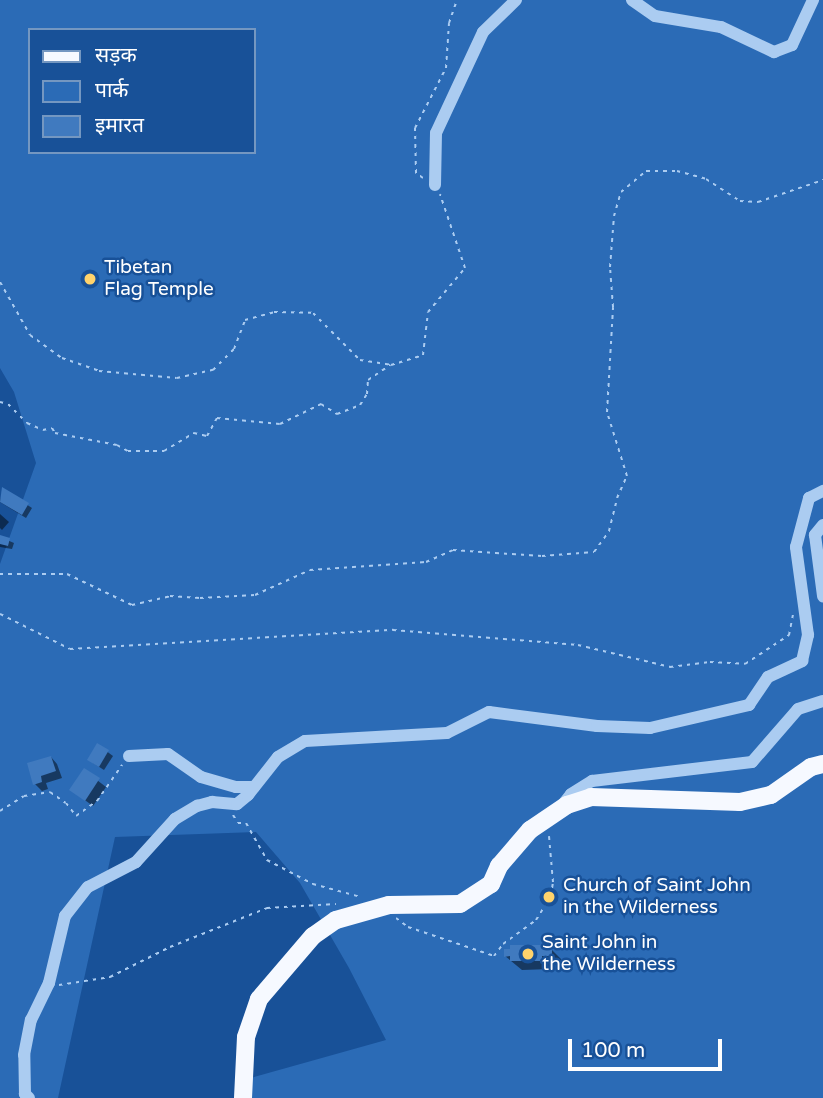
<!DOCTYPE html>
<meta charset="utf-8">
<style>
body{margin:0}
#map{position:relative;width:823px;height:1098px;overflow:hidden;background:#185198;font-family:"Varela Round","Noto Sans Devanagari",sans-serif}
div>[style]{position:absolute}
[style*='--x']{left:calc(var(--x)*1px);top:calc(var(--y)*1px);width:calc(var(--w)*1px);rotate:calc(var(--a)*1deg)}
.green>*{inset:0;background:#2b6bb6}
.shadow>*{inset:0;background:#0007}
.building>*{inset:0;background:#407abf}
.path>*{height:2px;margin-top:-1px;transform-origin:0;background:repeating-linear-gradient(90deg,#abccf1 0 3.5px,transparent 0 8.5px)}
.minor>*{height:12px;margin:-6px;padding:0 6px;transform-origin:6px;border-radius:6px;background:#abccf1}
.major>*{height:18px;margin:-9px;padding:0 9px;transform-origin:9px;border-radius:9px;background:#f6f9ff}
.dots>*{width:19px;height:19px;translate:-50% -50%;box-sizing:border-box;border:4px solid #185198;border-radius:50%}
span{translate:-50% -50%;white-space:nowrap;text-align:center;line-height:1.15;-webkit-text-stroke:5px #185198;paint-order:stroke}
.poi-label{font-size:19px;color:#fff}
.left{translate:0 -50%;text-align:left}
.legend{position:absolute;left:28px;top:28px;width:228px;height:126px;box-sizing:border-box;background:#185198;border:2px solid #7497c1;margin:0;padding:9px 12px;list-style:none;font-size:21px;color:#fff}
.legend li{display:flex;align-items:center;gap:14px;height:35px}
.legend b{width:35px;border:2px solid #7497c1}
.scale{position:absolute;left:568px;top:1039px;width:154px;height:32px;box-sizing:border-box;border:4px solid #fff;border-top:0;padding-left:9px;font-size:21px;line-height:24px;white-space:nowrap;color:#fff;-webkit-text-stroke:5px #185198;paint-order:stroke}
</style>
<div id="map">
<div class="green">
<i style="clip-path:polygon(evenodd,0 0,823px 0,823px 1098px,248px 1098px,247px 1079px,386px 1040px,349px 968px,300px 883px,256px 832px,115px 837px,58px 1098px,0 1098px,0 564px,36px 463px,14px 392px,0 368px,0 0,30px 30px,254px 30px,254px 152px,30px 152px,30px 30px)"></i>
</div>
<div class="shadow">
<i style="clip-path:polygon(3px 489px,32px 508px,26px 518px,0 502px)"></i>
<i style="clip-path:polygon(0 514px,9px 522px,2px 530px,0 528px)"></i>
<i style="clip-path:polygon(0 537px,14px 543px,12px 549px,0 547px)"></i>
<i style="clip-path:polygon(98px 745px,113px 756px,104px 770px,93px 763px)"></i>
<i style="clip-path:polygon(51px 757px,57px 764px,62px 778px,46px 783px,48px 789px,42px 791px,35px 784px)"></i>
<i style="clip-path:polygon(84px 770px,106px 787px,93px 806px,71px 790px)"></i>
<i style="clip-path:polygon(552px 950px,561px 959px,561px 965px,551px 965px,551px 969px,522px 970px,505px 956px)"></i>
</div>
<div class="building">
<i style="clip-path:polygon(2px 487px,29px 503px,22px 515px,0 502px)"></i>
<i style="clip-path:polygon(0 535px,10px 538px,8px 546px,0 544px)"></i>
<i style="clip-path:polygon(97px 743px,109px 750px,99px 767px,87px 760px)"></i>
<i style="clip-path:polygon(51px 756px,56px 771px,41px 776px,42px 782px,33px 785px,27px 763px)"></i>
<i style="clip-path:polygon(84px 768px,100px 778px,85px 801px,69px 790px)"></i>
<i style="clip-path:polygon(510px 945px,542px 945px,542px 948px,552px 948px,552px 956px,542px 956px,542px 961px,510px 961px,510px 956px,504px 957px,504px 949px,510px 949px)"></i>
</div>
<div class="path">
<i style="--x:423;--y:178;--w:9;--a:-144"></i>
<i style="--x:416;--y:173;--w:45;--a:-91.3"></i>
<i style="--x:415;--y:128;--w:68;--a:-62.7"></i>
<i style="--x:446;--y:68;--w:45;--a:-86.2"></i>
<i style="--x:449;--y:23;--w:24;--a:-71"></i>
<i style="--x:0;--y:282;--w:61;--a:60.5"></i>
<i style="--x:30;--y:335;--w:39;--a:36"></i>
<i style="--x:62;--y:358;--w:39;--a:19"></i>
<i style="--x:99;--y:371;--w:78;--a:5.1"></i>
<i style="--x:177;--y:378;--w:37;--a:-13"></i>
<i style="--x:213;--y:370;--w:30;--a:-45"></i>
<i style="--x:234;--y:349;--w:31;--a:-69"></i>
<i style="--x:245;--y:320;--w:30;--a:-15"></i>
<i style="--x:274;--y:312;--w:39;--a:1"></i>
<i style="--x:313;--y:313;--w:66;--a:45"></i>
<i style="--x:360;--y:360;--w:31;--a:9"></i>
<i style="--x:391;--y:365;--w:34;--a:-17"></i>
<i style="--x:423;--y:355;--w:43;--a:-83.4"></i>
<i style="--x:428;--y:312;--w:57;--a:-49.9"></i>
<i style="--x:465;--y:268;--w:78;--a:-108.7"></i>
<i style="--x:0;--y:402;--w:8;--a:14"></i>
<i style="--x:8;--y:404;--w:27;--a:45"></i>
<i style="--x:27;--y:423;--w:17;--a:24"></i>
<i style="--x:43;--y:430;--w:9;--a:-13"></i>
<i style="--x:52;--y:428;--w:6;--a:59"></i>
<i style="--x:55;--y:433;--w:63;--a:11"></i>
<i style="--x:117;--y:445;--w:13;--a:29"></i>
<i style="--x:128;--y:451;--w:36;--a:0"></i>
<i style="--x:164;--y:451;--w:35;--a:-31"></i>
<i style="--x:194;--y:433;--w:13;--a:13"></i>
<i style="--x:207;--y:436;--w:21;--a:-61"></i>
<i style="--x:217;--y:418;--w:63;--a:5.4"></i>
<i style="--x:280;--y:424;--w:46;--a:-26"></i>
<i style="--x:321;--y:404;--w:19;--a:32"></i>
<i style="--x:337;--y:414;--w:25;--a:-21"></i>
<i style="--x:360;--y:405;--w:13;--a:-58"></i>
<i style="--x:367;--y:394;--w:14;--a:-86"></i>
<i style="--x:368;--y:380;--w:27;--a:-34"></i>
<i style="--x:0;--y:574;--w:67;--a:0"></i>
<i style="--x:67;--y:574;--w:72;--a:25.5"></i>
<i style="--x:132;--y:605;--w:39;--a:-13"></i>
<i style="--x:170;--y:596;--w:30;--a:4"></i>
<i style="--x:200;--y:598;--w:55;--a:-3.1"></i>
<i style="--x:255;--y:595;--w:60;--a:-24.4"></i>
<i style="--x:310;--y:570;--w:116;--a:-3.9"></i>
<i style="--x:426;--y:562;--w:30;--a:-24"></i>
<i style="--x:453;--y:550;--w:89;--a:3.9"></i>
<i style="--x:542;--y:556;--w:52;--a:-4.4"></i>
<i style="--x:594;--y:552;--w:26;--a:-54"></i>
<i style="--x:609;--y:531;--w:34;--a:-76"></i>
<i style="--x:617;--y:498;--w:24;--a:-66"></i>
<i style="--x:627;--y:476;--w:67;--a:-107.4"></i>
<i style="--x:607;--y:412;--w:105;--a:-86.7"></i>
<i style="--x:613;--y:307;--w:40;--a:-94.3"></i>
<i style="--x:610;--y:267;--w:51;--a:-85.5"></i>
<i style="--x:614;--y:216;--w:25;--a:-74"></i>
<i style="--x:621;--y:192;--w:33;--a:-40"></i>
<i style="--x:646;--y:171;--w:31;--a:0"></i>
<i style="--x:677;--y:171;--w:30;--a:15"></i>
<i style="--x:706;--y:179;--w:40;--a:32.9"></i>
<i style="--x:740;--y:201;--w:18;--a:3"></i>
<i style="--x:758;--y:202;--w:69;--a:-18.7"></i>
<i style="--x:0;--y:614;--w:78;--a:26.6"></i>
<i style="--x:70;--y:649;--w:324;--a:-3.4"></i>
<i style="--x:393;--y:630;--w:186;--a:4.6"></i>
<i style="--x:578;--y:645;--w:95;--a:13.4"></i>
<i style="--x:670;--y:667;--w:40;--a:-7.1"></i>
<i style="--x:710;--y:662;--w:35;--a:3"></i>
<i style="--x:745;--y:664;--w:53;--a:-33.4"></i>
<i style="--x:789;--y:635;--w:21;--a:-79"></i>
<i style="--x:0;--y:811;--w:28;--a:-32"></i>
<i style="--x:24;--y:796;--w:26;--a:-9"></i>
<i style="--x:50;--y:792;--w:19;--a:35"></i>
<i style="--x:66;--y:803;--w:16;--a:52"></i>
<i style="--x:76;--y:816;--w:26;--a:-36"></i>
<i style="--x:97;--y:801;--w:44;--a:-55.2"></i>
<i style="--x:233;--y:815;--w:9;--a:58"></i>
<i style="--x:238;--y:823;--w:8;--a:0"></i>
<i style="--x:246;--y:823;--w:43;--a:60.4"></i>
<i style="--x:267;--y:860;--w:52;--a:27.6"></i>
<i style="--x:313;--y:884;--w:50;--a:15.2"></i>
<i style="--x:396;--y:918;--w:15;--a:37"></i>
<i style="--x:408;--y:927;--w:91;--a:18.6"></i>
<i style="--x:494;--y:956;--w:15;--a:-53"></i>
<i style="--x:503;--y:944;--w:41;--a:-36"></i>
<i style="--x:536;--y:920;--w:28;--a:-58"></i>
<i style="--x:551;--y:896;--w:14;--a:-82"></i>
<i style="--x:553;--y:882;--w:46;--a:-95"></i>
<i style="--x:59;--y:985;--w:52;--a:-8.9"></i>
<i style="--x:110;--y:977;--w:67;--a:-26.6"></i>
<i style="--x:170;--y:947;--w:105;--a:-21.9"></i>
<i style="--x:267;--y:908;--w:69;--a:-3.3"></i>
</div>
<div class="minor">
<i style="--x:632;--y:0;--w:28;--a:35"></i>
<i style="--x:655;--y:16;--w:67;--a:9.5"></i>
<i style="--x:721;--y:27;--w:59;--a:25.3"></i>
<i style="--x:774;--y:52;--w:19;--a:-21"></i>
<i style="--x:792;--y:45;--w:50;--a:-65"></i>
<i style="--x:435;--y:185;--w:52;--a:-88.9"></i>
<i style="--x:436;--y:133;--w:111;--a:-65"></i>
<i style="--x:483;--y:32;--w:46;--a:-44.1"></i>
<i style="--x:823;--y:525;--w:13;--a:129"></i>
<i style="--x:815;--y:535;--w:62;--a:82.5"></i>
<i style="--x:129;--y:756;--w:39;--a:-3"></i>
<i style="--x:168;--y:754;--w:40;--a:34.9"></i>
<i style="--x:201;--y:777;--w:36;--a:16"></i>
<i style="--x:236;--y:787;--w:18;--a:0"></i>
<i style="--x:561;--y:807;--w:16;--a:-52"></i>
<i style="--x:571;--y:794;--w:25;--a:-32"></i>
<i style="--x:592;--y:781;--w:161;--a:-6.8"></i>
<i style="--x:752;--y:762;--w:70;--a:-49"></i>
<i style="--x:798;--y:709;--w:26;--a:-18"></i>
<i style="--x:29;--y:1098;--w:6;--a:-135"></i>
<i style="--x:25;--y:1094;--w:39;--a:-91"></i>
<i style="--x:24;--y:1055;--w:36;--a:-79"></i>
<i style="--x:31;--y:1020;--w:41;--a:-64.1"></i>
<i style="--x:49;--y:983;--w:69;--a:-76.6"></i>
<i style="--x:65;--y:916;--w:37;--a:-52"></i>
<i style="--x:88;--y:887;--w:54;--a:-27.5"></i>
<i style="--x:136;--y:862;--w:58;--a:-47.8"></i>
<i style="--x:175;--y:819;--w:26;--a:-31"></i>
<i style="--x:197;--y:806;--w:16;--a:-15"></i>
<i style="--x:212;--y:802;--w:25;--a:5"></i>
<i style="--x:237;--y:804;--w:14;--a:-39"></i>
<i style="--x:248;--y:795;--w:48;--a:-51.7"></i>
<i style="--x:278;--y:757;--w:31;--a:-31"></i>
<i style="--x:305;--y:741;--w:142;--a:-3.2"></i>
<i style="--x:447;--y:733;--w:47;--a:-26.6"></i>
<i style="--x:489;--y:712;--w:109;--a:7.4"></i>
<i style="--x:597;--y:726;--w:53;--a:2.2"></i>
<i style="--x:650;--y:728;--w:102;--a:-13.1"></i>
<i style="--x:749;--y:705;--w:34;--a:-56"></i>
<i style="--x:768;--y:677;--w:38;--a:-25"></i>
<i style="--x:802;--y:661;--w:27;--a:-77"></i>
<i style="--x:808;--y:635;--w:89;--a:-97.8"></i>
<i style="--x:796;--y:547;--w:51;--a:-75.1"></i>
<i style="--x:809;--y:498;--w:16;--a:-27"></i>
</div>
<div class="major">
<i style="--x:243;--y:1098;--w:61;--a:-87.2"></i>
<i style="--x:246;--y:1037;--w:40;--a:-71.1"></i>
<i style="--x:259;--y:999;--w:83;--a:-49.4"></i>
<i style="--x:313;--y:936;--w:28;--a:-35"></i>
<i style="--x:336;--y:920;--w:55;--a:-15.8"></i>
<i style="--x:389;--y:905;--w:71;--a:-0.8"></i>
<i style="--x:460;--y:904;--w:37;--a:-33"></i>
<i style="--x:491;--y:884;--w:20;--a:-66"></i>
<i style="--x:499;--y:866;--w:48;--a:-49.3"></i>
<i style="--x:530;--y:830;--w:45;--a:-34"></i>
<i style="--x:567;--y:805;--w:25;--a:-18"></i>
<i style="--x:591;--y:797;--w:149;--a:1.9"></i>
<i style="--x:740;--y:802;--w:32;--a:-13"></i>
<i style="--x:771;--y:795;--w:49;--a:-35"></i>
<i style="--x:811;--y:767;--w:12;--a:-14"></i>
</div>
<div class="dots">
<i style="left:90px;top:279px;background:#ffd36c"></i>
<i style="left:549px;top:897px;background:#ffd36c"></i>
<i style="left:528px;top:954px;background:#ffd36c"></i>
</div>
<div class="poi-label">
<span class="left" style="left:104px;top:279px">Tibetan<br>Flag Temple</span>
<span class="left" style="left:563px;top:897px">Church of Saint John<br>in the Wilderness</span>
<span class="left" style="left:542px;top:954px">Saint John in<br>the Wilderness</span>
</div>
<ul class="legend">
<li><b style="height:9px;background:#f6f9ff"></b>सड़क</li>
<li><b style="height:19px;background:#2b6bb6"></b>पार्क</li>
<li><b style="height:19px;background:#407abf"></b>इमारत</li>
</ul>
<div class="scale">100 m</div>
</div>
